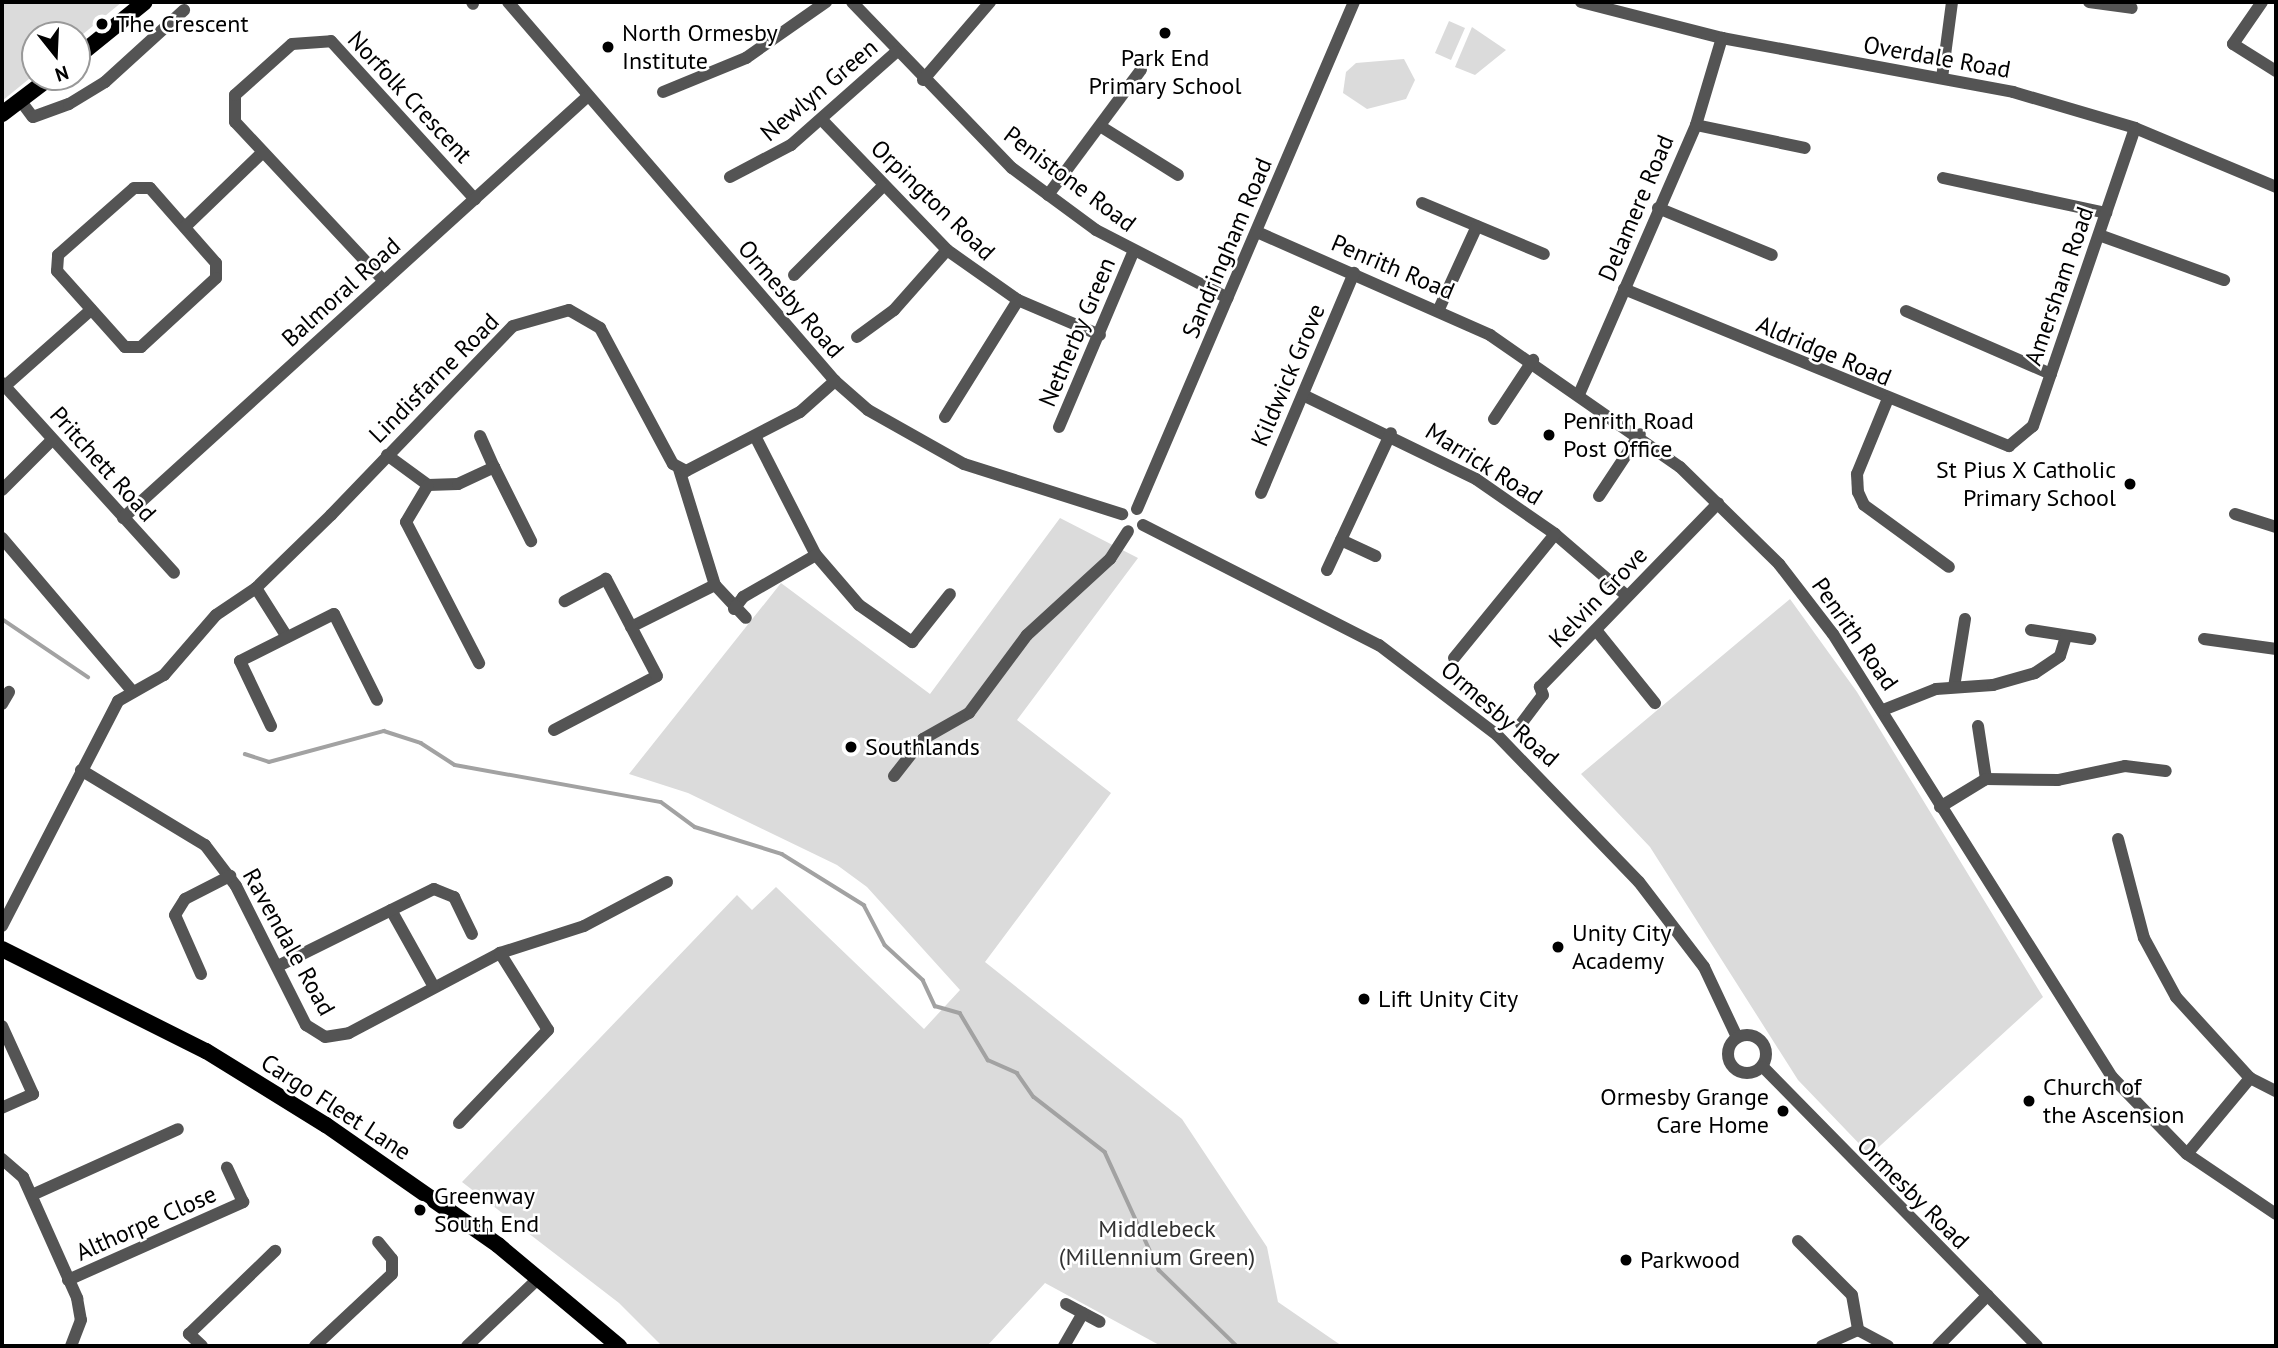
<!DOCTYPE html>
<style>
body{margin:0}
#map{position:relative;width:2278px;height:1348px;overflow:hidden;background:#fff;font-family:"PT Sans",sans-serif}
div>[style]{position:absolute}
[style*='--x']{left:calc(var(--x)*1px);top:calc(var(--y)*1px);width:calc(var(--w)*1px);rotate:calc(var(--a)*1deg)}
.green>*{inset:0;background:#dbdbdb}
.stream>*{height:3.5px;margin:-1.75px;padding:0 1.75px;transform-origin:1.75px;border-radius:1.75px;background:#a2a2a2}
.minor>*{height:12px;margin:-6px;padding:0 6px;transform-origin:6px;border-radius:6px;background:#545454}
.minor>.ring{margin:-6px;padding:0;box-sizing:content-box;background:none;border:12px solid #545454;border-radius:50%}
.major>*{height:16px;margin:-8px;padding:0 8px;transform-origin:8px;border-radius:8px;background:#000}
.dots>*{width:19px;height:19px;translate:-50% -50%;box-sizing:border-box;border:4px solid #fff;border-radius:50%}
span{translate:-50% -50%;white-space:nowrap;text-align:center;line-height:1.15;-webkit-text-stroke:5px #fff;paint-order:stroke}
.poi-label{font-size:24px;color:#000}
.left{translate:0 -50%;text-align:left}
.right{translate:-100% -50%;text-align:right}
.street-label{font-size:24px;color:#000}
.park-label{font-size:24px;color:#323232}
.frame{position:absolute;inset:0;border:4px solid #000;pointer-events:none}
.north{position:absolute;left:21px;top:21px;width:70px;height:70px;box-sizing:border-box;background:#fff;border:2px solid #999;border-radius:50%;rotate:162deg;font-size:19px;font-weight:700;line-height:28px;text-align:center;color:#000}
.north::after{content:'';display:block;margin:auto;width:24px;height:32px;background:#000;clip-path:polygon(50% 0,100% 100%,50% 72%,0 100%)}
</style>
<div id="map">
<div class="green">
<i style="clip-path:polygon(2px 2px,122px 2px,77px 39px,35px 35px,35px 74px,2px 101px)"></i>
<i style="clip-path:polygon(1449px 21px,1465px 28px,1451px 60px,1435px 53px)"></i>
<i style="clip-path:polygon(1472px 27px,1506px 50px,1475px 75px,1455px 67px)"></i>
<i style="clip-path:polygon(1404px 59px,1415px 80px,1406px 99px,1367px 109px,1343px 93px,1346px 72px,1356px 63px)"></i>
<i style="clip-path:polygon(1060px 518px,1138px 558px,1017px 720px,1111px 793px,985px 962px,1182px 1119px,1267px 1247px,1278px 1302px,1342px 1346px,1161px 1346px,1045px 1283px,987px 1346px,662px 1346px,619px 1303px,462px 1182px,737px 895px,752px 910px,776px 887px,924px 1029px,960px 990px,867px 887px,837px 865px,688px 793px,629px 774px,781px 583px,930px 694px)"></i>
<i style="clip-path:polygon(1790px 599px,1857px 692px,2043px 997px,1870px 1155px,1798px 1080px,1650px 847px,1581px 774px)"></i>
</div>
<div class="stream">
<i style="--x:2;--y:619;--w:104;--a:34"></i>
<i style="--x:245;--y:754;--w:25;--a:18"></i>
<i style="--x:269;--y:762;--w:119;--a:-15.1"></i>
<i style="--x:384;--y:731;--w:39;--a:18"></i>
<i style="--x:421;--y:743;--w:40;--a:32.9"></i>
<i style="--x:455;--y:765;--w:209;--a:10.2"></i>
<i style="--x:661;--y:802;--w:42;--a:36.3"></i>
<i style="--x:695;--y:827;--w:91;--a:17.2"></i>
<i style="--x:782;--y:854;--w:97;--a:31.9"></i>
<i style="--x:864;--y:905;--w:45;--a:62.3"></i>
<i style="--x:885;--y:945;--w:52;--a:42.6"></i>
<i style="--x:923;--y:980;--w:29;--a:65"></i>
<i style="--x:935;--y:1006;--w:26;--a:16"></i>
<i style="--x:960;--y:1013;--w:55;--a:59.2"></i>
<i style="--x:988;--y:1060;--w:32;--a:24"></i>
<i style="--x:1017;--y:1073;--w:29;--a:55"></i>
<i style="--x:1034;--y:1097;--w:90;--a:37.8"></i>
<i style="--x:1105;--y:1152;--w:130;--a:65.4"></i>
<i style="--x:1159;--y:1270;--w:109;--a:44.3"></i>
</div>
<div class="minor">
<i style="--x:472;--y:2;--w:2;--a:63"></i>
<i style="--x:508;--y:2;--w:501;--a:49.21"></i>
<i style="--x:835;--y:381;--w:44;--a:41.3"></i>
<i style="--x:868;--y:410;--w:110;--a:29.4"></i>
<i style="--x:964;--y:464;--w:166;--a:17.6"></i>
<i style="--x:852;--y:2;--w:231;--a:46.1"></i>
<i style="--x:1012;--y:168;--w:104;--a:36.4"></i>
<i style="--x:1096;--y:230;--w:148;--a:27.3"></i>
<i style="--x:1581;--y:2;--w:146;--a:14.3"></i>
<i style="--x:1722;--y:38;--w:296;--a:10.5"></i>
<i style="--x:2013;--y:92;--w:127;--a:16.4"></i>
<i style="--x:2135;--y:128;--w:153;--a:22.7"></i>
<i style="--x:2089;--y:2;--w:43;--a:7.9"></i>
<i style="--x:2262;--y:2;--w:51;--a:124.6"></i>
<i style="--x:2233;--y:44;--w:51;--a:32.1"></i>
<i style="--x:1942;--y:78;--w:77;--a:-82.5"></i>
<i style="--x:923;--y:80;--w:103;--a:-49.3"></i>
<i style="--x:663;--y:92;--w:90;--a:-22.3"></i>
<i style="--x:746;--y:58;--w:98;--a:-35"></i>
<i style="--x:20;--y:100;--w:21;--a:53"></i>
<i style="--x:33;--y:117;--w:38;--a:-20"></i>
<i style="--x:69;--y:104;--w:42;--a:-31.4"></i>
<i style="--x:105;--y:82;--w:107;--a:-42.3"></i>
<i style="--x:822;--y:120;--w:180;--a:46.1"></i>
<i style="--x:947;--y:250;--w:87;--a:35.2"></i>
<i style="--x:1018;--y:300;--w:89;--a:23.1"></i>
<i style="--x:1696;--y:125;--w:111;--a:11.9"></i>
<i style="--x:1100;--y:126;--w:92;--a:32.1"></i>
<i style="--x:730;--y:177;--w:69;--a:-27.7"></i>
<i style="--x:791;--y:145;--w:140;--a:-41.5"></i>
<i style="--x:1943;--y:178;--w:167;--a:12.1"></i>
<i style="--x:134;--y:188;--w:16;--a:0"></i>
<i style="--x:150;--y:188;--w:100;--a:48.7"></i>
<i style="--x:216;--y:263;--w:15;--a:90"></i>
<i style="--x:216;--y:278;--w:102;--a:137.4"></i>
<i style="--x:141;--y:347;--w:16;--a:180"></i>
<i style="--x:125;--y:347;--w:102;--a:-131.8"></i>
<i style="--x:57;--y:271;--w:16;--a:-86"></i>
<i style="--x:58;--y:255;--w:101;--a:-41.4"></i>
<i style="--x:1048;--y:195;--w:156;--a:-53.4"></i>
<i style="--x:1422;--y:203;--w:132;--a:22.7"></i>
<i style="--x:1658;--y:208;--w:123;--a:22.4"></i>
<i style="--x:185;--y:227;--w:108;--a:-43.9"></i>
<i style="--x:1257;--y:232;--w:255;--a:23.8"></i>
<i style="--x:1490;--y:335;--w:231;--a:34.8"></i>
<i style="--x:1680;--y:467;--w:139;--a:44.4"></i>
<i style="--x:1779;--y:564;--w:88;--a:52.4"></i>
<i style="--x:1833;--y:634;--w:524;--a:57.8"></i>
<i style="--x:2112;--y:1077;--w:107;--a:45.8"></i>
<i style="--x:2187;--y:1154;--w:107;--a:34"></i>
<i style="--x:2099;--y:235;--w:133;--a:19.8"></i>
<i style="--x:794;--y:275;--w:126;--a:-45"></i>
<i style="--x:384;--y:281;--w:218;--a:-133.1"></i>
<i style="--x:235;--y:122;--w:27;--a:-90"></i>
<i style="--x:235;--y:95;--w:76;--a:-41.8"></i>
<i style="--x:292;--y:44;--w:39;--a:-4"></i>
<i style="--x:331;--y:41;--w:214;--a:47.7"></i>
<i style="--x:1624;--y:289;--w:416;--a:22.2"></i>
<i style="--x:2009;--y:446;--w:31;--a:-40"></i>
<i style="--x:2033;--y:426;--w:315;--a:-71.1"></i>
<i style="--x:1439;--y:309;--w:91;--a:-65.4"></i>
<i style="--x:1906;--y:311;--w:158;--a:23.5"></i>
<i style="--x:857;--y:337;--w:46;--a:-36.1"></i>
<i style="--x:894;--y:310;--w:80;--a:-48.5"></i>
<i style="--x:2;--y:383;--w:256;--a:47.8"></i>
<i style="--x:5;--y:386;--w:115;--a:-41.5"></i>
<i style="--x:1580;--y:392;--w:291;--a:-66.5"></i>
<i style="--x:1696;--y:125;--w:91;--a:-73.4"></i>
<i style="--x:1303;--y:395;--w:192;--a:25.9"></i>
<i style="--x:1476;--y:479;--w:96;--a:34.8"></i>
<i style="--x:1555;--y:534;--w:95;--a:40.7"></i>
<i style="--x:1887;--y:401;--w:79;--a:112.3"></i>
<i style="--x:1857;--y:474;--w:18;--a:87"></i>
<i style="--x:1858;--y:492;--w:14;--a:65"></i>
<i style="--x:1864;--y:505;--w:105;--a:36.1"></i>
<i style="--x:945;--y:417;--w:138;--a:-58"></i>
<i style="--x:1494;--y:419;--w:71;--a:-56.5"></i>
<i style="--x:1059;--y:427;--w:189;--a:-67"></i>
<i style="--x:480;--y:436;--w:34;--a:66"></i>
<i style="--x:756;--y:438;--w:131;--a:62.9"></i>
<i style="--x:816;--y:555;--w:66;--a:49.3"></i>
<i style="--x:859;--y:605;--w:65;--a:34.9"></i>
<i style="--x:912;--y:642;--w:61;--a:-51.6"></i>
<i style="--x:387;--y:455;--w:51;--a:36.2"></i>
<i style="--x:428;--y:485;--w:30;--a:-2"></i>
<i style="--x:458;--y:484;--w:40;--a:-25"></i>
<i style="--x:494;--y:467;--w:83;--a:63.4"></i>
<i style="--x:679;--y:469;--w:121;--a:72.8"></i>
<i style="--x:715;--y:585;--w:45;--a:46.8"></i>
<i style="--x:428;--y:485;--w:43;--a:120.7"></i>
<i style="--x:406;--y:522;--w:159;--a:62.6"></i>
<i style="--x:2;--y:490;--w:71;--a:-45"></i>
<i style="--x:1261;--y:493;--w:239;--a:-67.1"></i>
<i style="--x:1599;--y:496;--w:74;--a:-56.5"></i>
<i style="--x:1137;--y:509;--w:551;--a:-66.83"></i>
<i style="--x:2235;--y:514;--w:43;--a:17.6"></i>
<i style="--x:123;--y:518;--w:627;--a:-42.22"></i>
<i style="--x:1143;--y:525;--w:265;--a:27"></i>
<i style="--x:1379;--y:645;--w:148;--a:37.3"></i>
<i style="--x:1497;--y:735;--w:204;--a:46"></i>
<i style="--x:1639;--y:882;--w:107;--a:52.6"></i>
<i style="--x:1704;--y:967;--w:77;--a:64.8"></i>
<i style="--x:2;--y:538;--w:201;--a:49.6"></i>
<i style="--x:1341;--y:540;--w:38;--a:25"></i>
<i style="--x:1327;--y:570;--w:151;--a:-65"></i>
<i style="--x:256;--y:588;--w:58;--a:57.7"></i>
<i style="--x:734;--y:609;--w:15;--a:-53"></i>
<i style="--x:743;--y:597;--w:84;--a:-29.9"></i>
<i style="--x:631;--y:627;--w:94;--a:-26.6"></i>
<i style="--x:1596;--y:630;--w:94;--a:51.1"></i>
<i style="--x:2031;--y:630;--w:60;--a:8.7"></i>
<i style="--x:2204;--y:639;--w:73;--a:7.9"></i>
<i style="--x:1454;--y:658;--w:160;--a:-50.8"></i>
<i style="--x:1954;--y:687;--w:69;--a:-80.8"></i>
<i style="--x:2;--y:704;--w:14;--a:-60"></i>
<i style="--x:1883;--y:710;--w:57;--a:-21.6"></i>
<i style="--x:1936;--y:689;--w:57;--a:-4"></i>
<i style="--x:1993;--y:685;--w:44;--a:-15.9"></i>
<i style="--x:2035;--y:673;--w:30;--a:-34"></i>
<i style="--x:2060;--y:656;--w:21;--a:-73"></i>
<i style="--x:1521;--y:724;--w:36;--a:-53"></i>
<i style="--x:1543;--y:695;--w:9;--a:-111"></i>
<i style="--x:1540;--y:687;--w:256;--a:-45.9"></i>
<i style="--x:271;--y:726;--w:72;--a:-115.5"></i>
<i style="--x:240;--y:661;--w:105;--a:-26.6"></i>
<i style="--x:334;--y:614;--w:96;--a:63.4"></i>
<i style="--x:1978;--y:726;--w:54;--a:81.4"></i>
<i style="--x:554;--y:730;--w:116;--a:-27.7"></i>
<i style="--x:657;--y:676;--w:110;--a:-117.7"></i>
<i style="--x:606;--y:579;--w:47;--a:151.8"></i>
<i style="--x:81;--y:770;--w:145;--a:31.2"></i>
<i style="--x:205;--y:845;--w:51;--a:52.9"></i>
<i style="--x:236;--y:886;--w:156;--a:63.3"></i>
<i style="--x:306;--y:1025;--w:22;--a:32"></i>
<i style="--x:325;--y:1037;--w:24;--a:-9"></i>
<i style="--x:349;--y:1033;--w:171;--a:-27.9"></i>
<i style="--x:500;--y:953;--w:88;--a:-17.8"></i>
<i style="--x:584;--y:926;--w:94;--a:-27.9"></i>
<i style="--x:894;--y:776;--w:47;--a:-51.9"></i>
<i style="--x:923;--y:739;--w:53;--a:-29.5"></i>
<i style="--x:969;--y:713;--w:97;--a:-53.4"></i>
<i style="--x:1027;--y:635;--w:113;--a:-42.5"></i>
<i style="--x:1110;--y:559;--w:33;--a:-57"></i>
<i style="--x:1940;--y:807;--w:54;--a:-31.3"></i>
<i style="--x:1986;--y:779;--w:72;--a:0.8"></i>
<i style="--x:2058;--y:780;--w:68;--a:-11.8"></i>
<i style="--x:2125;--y:766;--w:41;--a:7"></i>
<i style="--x:2118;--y:839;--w:102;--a:75.3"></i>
<i style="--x:2144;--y:938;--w:67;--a:61.5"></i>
<i style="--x:2176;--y:997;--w:110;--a:47.6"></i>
<i style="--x:2250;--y:1078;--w:29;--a:27"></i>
<i style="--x:391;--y:910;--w:88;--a:60.8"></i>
<i style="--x:2;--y:926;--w:253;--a:-62.7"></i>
<i style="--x:118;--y:701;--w:53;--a:-29.5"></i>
<i style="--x:164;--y:675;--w:79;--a:-49.1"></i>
<i style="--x:216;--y:615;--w:48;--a:-34"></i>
<i style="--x:256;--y:588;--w:105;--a:-44.2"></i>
<i style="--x:331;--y:515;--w:262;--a:-46.1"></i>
<i style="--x:513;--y:326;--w:58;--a:-15.9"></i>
<i style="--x:569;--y:310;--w:36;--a:30"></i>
<i style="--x:600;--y:328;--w:154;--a:61.8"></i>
<i style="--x:673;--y:464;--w:15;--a:28"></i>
<i style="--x:686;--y:471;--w:128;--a:-27.4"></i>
<i style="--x:800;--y:412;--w:47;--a:-41.5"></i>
<i style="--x:278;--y:966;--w:174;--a:-26.3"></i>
<i style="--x:434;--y:889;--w:22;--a:22"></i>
<i style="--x:454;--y:897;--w:41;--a:64.1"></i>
<i style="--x:201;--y:974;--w:64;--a:-113.8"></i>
<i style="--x:175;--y:915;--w:19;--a:-58"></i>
<i style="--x:185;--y:899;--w:51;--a:-27.1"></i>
<i style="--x:2;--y:1026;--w:75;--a:65.5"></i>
<i style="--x:33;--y:1094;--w:34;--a:156"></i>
<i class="ring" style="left:1728px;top:1035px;width:26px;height:26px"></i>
<i style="--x:1763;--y:1067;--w:391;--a:45.5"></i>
<i style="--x:459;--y:1123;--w:129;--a:-46.3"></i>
<i style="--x:548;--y:1030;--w:91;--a:-121.9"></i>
<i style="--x:2187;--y:1154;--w:99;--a:-50.3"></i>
<i style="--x:2;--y:1159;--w:28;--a:41"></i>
<i style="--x:23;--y:1177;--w:133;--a:65.9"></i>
<i style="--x:77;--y:1298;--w:22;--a:80"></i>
<i style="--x:81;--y:1320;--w:28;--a:111"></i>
<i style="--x:32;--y:1195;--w:160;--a:-24.3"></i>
<i style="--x:1798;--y:1241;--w:76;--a:45"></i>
<i style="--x:1852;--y:1295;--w:36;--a:80"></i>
<i style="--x:68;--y:1280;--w:192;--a:-24"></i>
<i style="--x:243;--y:1202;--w:38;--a:-115"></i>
<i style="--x:1066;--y:1304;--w:38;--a:28"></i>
<i style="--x:202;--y:1346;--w:18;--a:-137"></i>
<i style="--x:189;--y:1334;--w:120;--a:-44"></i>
<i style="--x:315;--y:1346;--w:105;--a:-43.1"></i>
<i style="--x:392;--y:1274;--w:15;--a:-90"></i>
<i style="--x:392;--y:1259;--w:22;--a:-129"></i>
<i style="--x:467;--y:1346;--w:99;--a:-43.4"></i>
<i style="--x:1064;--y:1346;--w:38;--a:-60"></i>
<i style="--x:1822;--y:1346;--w:39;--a:-24"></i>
<i style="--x:1858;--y:1330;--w:34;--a:28"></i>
<i style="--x:1938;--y:1346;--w:71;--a:-45.6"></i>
</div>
<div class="major">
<i style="--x:77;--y:57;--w:87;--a:-39"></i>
<i style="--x:2;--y:114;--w:61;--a:-37.1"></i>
<i style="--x:2;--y:949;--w:228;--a:26.6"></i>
<i style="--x:206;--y:1051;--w:141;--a:31.7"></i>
<i style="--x:326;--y:1125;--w:210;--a:34.9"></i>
<i style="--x:498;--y:1245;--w:158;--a:39.9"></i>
</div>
<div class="dots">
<i style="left:102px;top:24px;background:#000"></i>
<i style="left:1165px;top:33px;background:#000"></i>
<i style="left:608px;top:47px;background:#000"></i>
<i style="left:1549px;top:435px;background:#000"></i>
<i style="left:2130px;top:484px;background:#000"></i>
<i style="left:851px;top:747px;background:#000"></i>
<i style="left:1558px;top:947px;background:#000"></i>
<i style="left:1364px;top:999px;background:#000"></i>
<i style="left:2029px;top:1101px;background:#000"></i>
<i style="left:1783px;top:1111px;background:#000"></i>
<i style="left:420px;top:1210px;background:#000"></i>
<i style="left:1626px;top:1260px;background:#000"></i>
</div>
<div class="poi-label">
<span class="left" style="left:116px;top:24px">The Crescent</span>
<span class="left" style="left:622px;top:47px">North Ormesby<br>Institute</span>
<span style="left:1165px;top:72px">Park End<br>Primary School</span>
<span class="left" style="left:1563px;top:435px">Penrith Road<br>Post Office</span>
<span class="right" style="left:2116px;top:484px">St Pius X Catholic<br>Primary School</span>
<span class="left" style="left:865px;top:747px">Southlands</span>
<span class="left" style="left:1572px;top:947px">Unity City<br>Academy</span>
<span class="left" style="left:1378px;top:999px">Lift Unity City</span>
<span class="left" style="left:2043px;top:1101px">Church of<br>the Ascension</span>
<span class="right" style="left:1769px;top:1111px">Ormesby Grange<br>Care Home</span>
<span class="left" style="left:434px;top:1210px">Greenway<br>South End</span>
<span class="left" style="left:1640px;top:1260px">Parkwood</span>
</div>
<div class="street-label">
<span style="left:1937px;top:57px;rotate:10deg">Overdale Road</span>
<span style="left:819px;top:90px;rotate:-40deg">Newlyn Green</span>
<span style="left:410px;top:97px;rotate:47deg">Norfolk Crescent</span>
<span style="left:1070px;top:179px;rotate:37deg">Penistone Road</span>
<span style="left:933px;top:200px;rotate:44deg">Orpington Road</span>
<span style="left:1636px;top:208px;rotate:-67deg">Delamere Road</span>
<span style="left:1227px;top:248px;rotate:-67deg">Sandringham Road</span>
<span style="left:1393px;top:267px;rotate:23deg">Penrith Road</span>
<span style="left:2059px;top:286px;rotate:-71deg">Amersham Road</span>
<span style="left:341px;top:292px;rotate:-42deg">Balmoral Road</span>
<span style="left:791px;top:299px;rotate:49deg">Ormesby Road</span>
<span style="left:1077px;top:332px;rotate:-67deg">Netherby Green</span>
<span style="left:1824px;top:351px;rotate:23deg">Aldridge Road</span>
<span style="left:1288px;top:375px;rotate:-67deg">Kildwick Grove</span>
<span style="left:434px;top:378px;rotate:-45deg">Lindisfarne Road</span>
<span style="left:103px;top:464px;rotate:48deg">Pritchett Road</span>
<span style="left:1484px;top:464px;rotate:32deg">Marrick Road</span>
<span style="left:1598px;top:597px;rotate:-46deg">Kelvin Grove</span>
<span style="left:1855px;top:634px;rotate:55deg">Penrith Road</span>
<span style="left:1500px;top:714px;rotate:41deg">Ormesby Road</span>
<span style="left:289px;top:942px;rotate:61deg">Ravendale Road</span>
<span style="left:336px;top:1107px;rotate:33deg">Cargo Fleet Lane</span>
<span style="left:1913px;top:1193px;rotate:45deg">Ormesby Road</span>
<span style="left:146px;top:1223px;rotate:-24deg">Althorpe Close</span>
</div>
<div class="park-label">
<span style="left:1157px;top:1243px">Middlebeck<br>(Millennium Green)</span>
</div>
<div class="frame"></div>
<div class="north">N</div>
</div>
